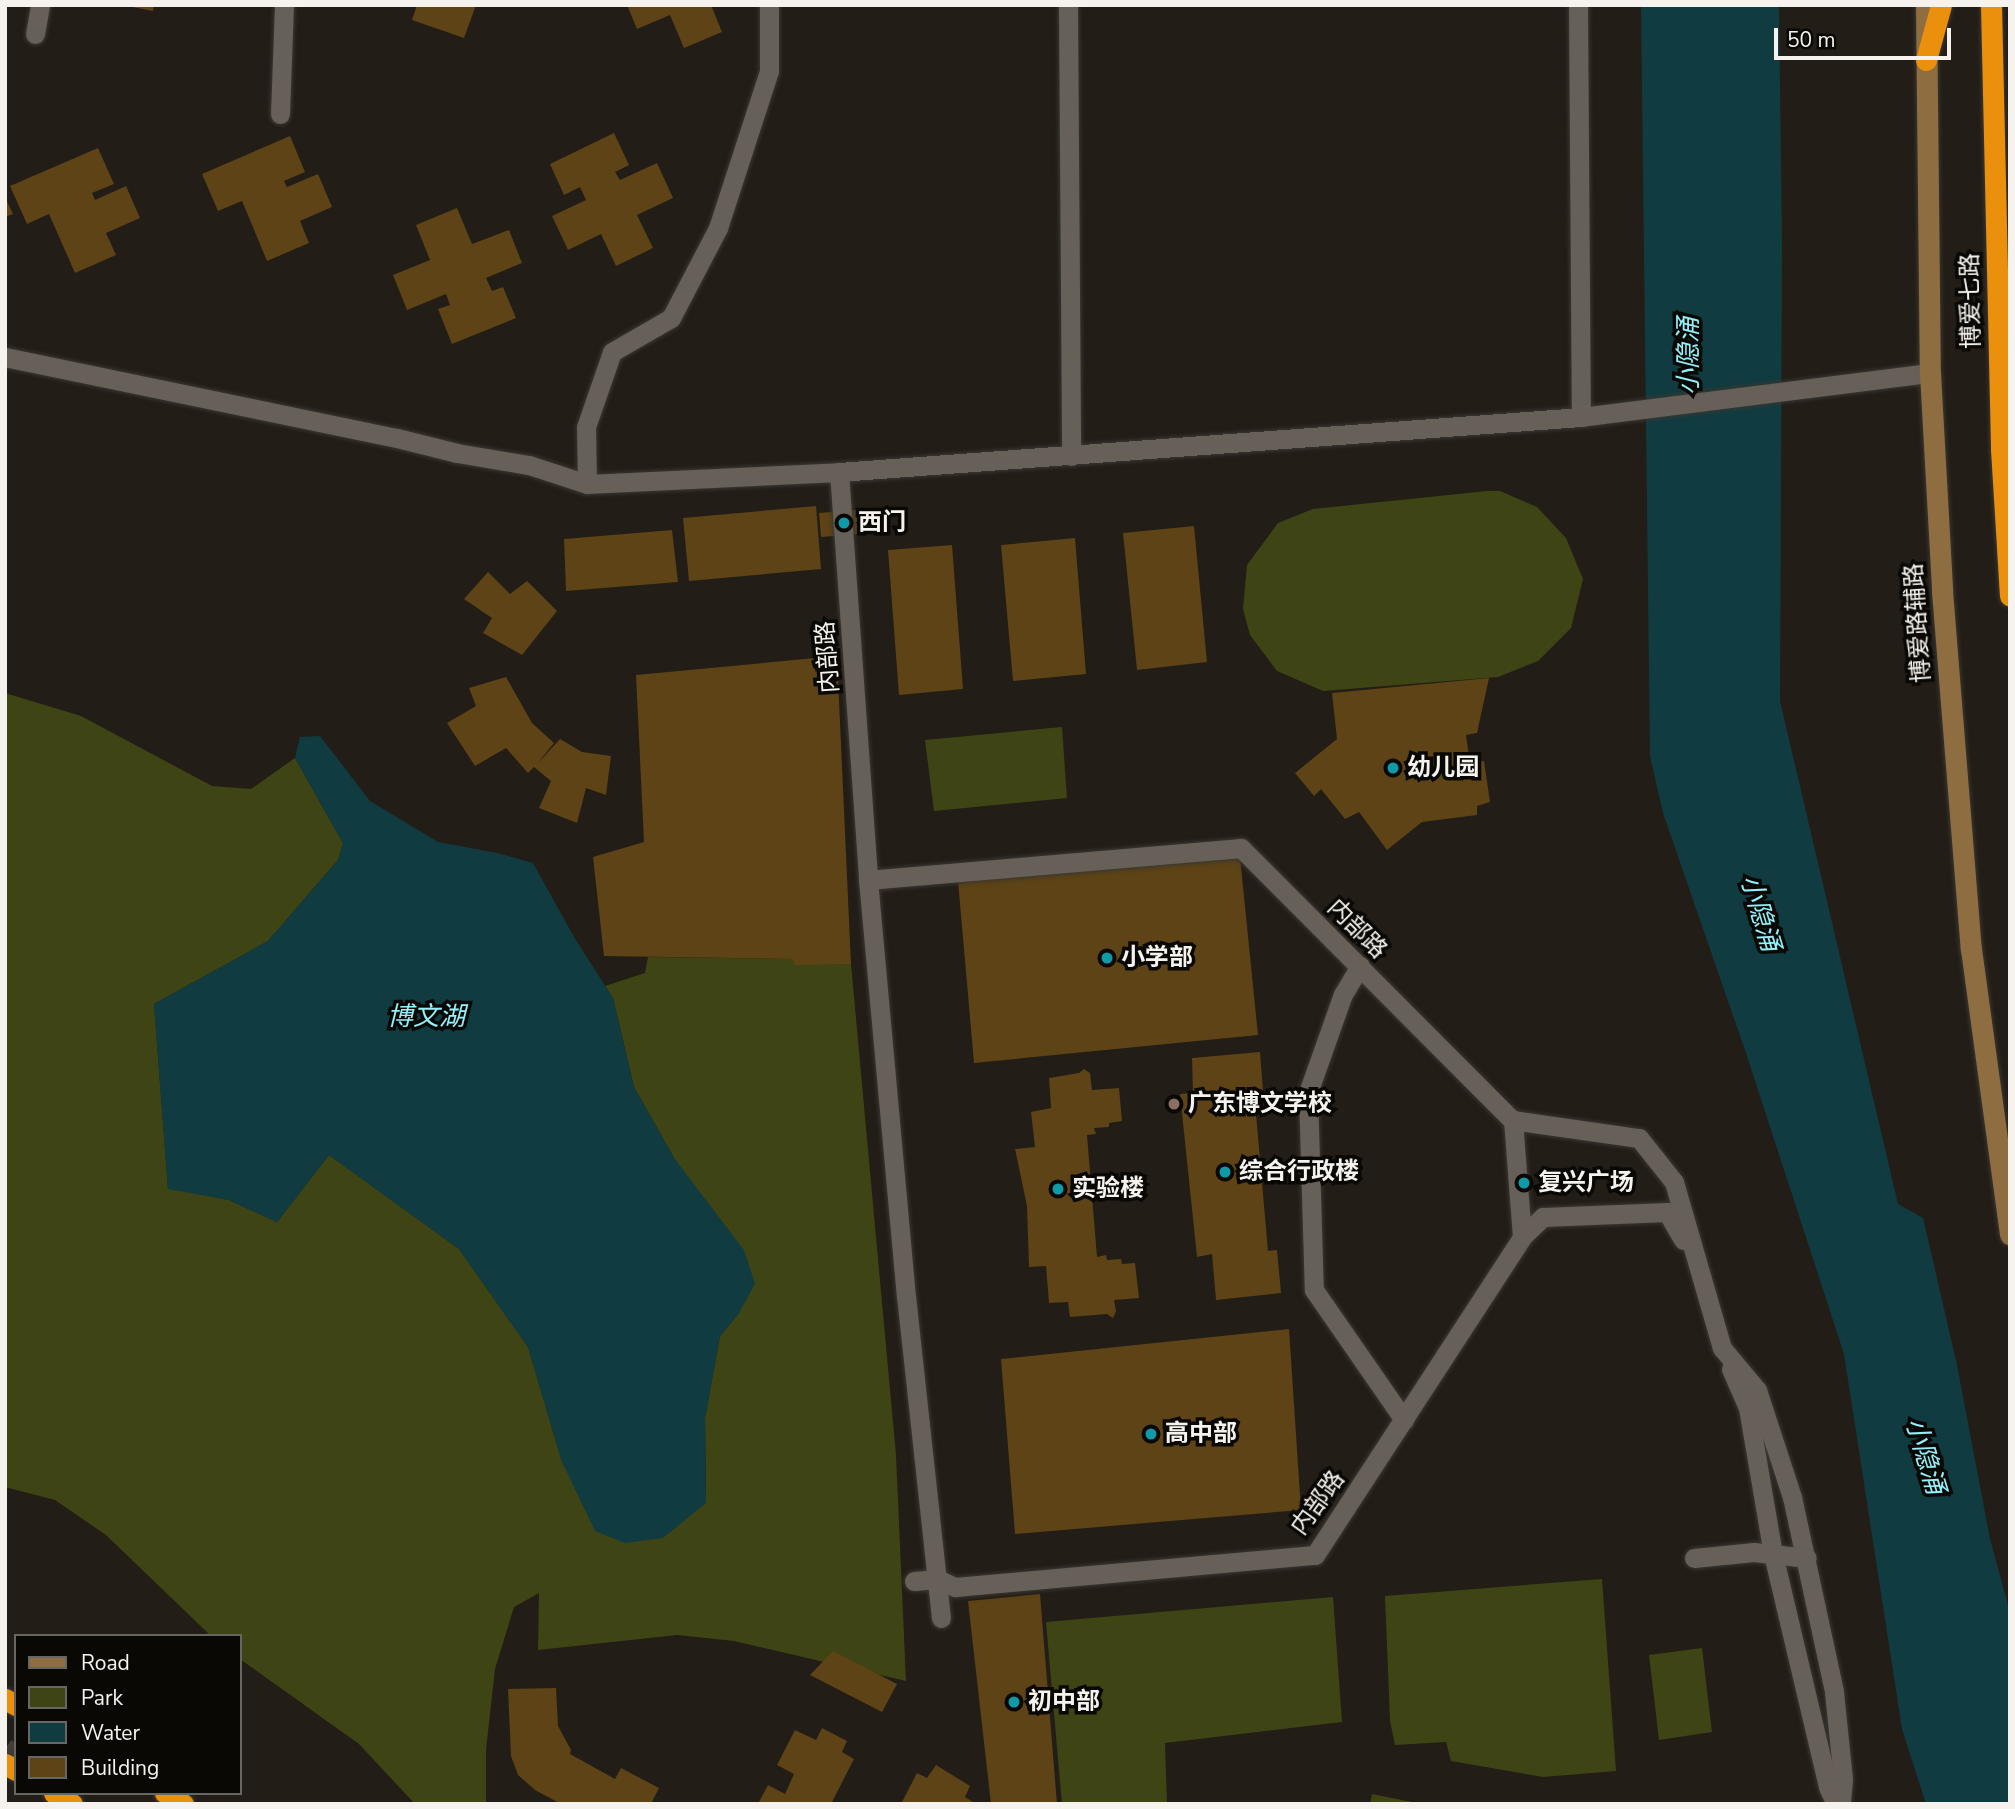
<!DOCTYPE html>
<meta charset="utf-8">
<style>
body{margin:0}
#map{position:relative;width:2015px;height:1809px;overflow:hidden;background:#221d16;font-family:"Nunito Sans","Noto Sans SC",sans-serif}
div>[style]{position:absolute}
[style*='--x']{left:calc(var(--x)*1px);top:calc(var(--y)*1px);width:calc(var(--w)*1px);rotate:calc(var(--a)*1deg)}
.green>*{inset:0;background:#3f4414}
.water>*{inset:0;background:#103c41}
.building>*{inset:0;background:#5d4315}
.highway-tunnel>*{height:21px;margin-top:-10.5px;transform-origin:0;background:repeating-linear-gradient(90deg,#423d36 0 21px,transparent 0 31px)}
.roads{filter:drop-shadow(0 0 2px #3a3632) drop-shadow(0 0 2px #3a3632)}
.street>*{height:19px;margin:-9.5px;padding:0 9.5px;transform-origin:9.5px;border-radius:9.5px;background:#666058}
.secondary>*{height:21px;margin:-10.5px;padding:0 10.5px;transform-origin:10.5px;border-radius:10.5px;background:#8e6e41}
.highway>*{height:21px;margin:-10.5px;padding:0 10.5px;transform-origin:10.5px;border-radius:10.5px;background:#ea900c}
.dots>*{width:19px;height:19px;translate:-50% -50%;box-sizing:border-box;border:4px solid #090805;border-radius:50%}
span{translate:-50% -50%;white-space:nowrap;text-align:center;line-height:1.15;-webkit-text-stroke:7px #090805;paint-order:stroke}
.street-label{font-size:24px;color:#f6f3ee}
.poi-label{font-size:24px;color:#f6f3ee;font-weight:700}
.left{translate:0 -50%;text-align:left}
.water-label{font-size:26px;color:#94f0fa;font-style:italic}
.frame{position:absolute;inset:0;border:7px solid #f6f3ee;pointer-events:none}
.legend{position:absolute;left:14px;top:1634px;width:228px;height:161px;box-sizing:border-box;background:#090805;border:2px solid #686662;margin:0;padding:9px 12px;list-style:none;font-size:21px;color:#f6f3ee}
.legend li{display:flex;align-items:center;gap:14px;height:35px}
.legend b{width:35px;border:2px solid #686662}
.scale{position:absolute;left:1774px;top:28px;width:177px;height:32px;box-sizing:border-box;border:4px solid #f6f3ee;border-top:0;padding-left:9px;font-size:21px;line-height:24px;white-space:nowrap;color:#f6f3ee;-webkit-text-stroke:5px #090805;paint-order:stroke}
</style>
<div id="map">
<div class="green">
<i style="clip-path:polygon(1487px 491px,1500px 491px,1537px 507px,1566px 538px,1583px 579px,1571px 628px,1538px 661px,1498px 677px,1323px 691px,1277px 671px,1250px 635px,1243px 609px,1247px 565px,1278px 523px,1313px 509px)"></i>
<i style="clip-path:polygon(5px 693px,81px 716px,212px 786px,251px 789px,295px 758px,343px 843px,338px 860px,268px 941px,154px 1004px,168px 1188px,229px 1200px,277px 1222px,329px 1155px,459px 1249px,528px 1347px,562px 1462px,706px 1503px,705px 1418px,720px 1336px,739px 1313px,674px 1158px,634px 1087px,613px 998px,605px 986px,645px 973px,648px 957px,792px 959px,851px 964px,896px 1455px,906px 1681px,734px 1641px,677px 1635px,538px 1650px,539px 1593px,514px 1607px,495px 1669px,486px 1750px,486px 1804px,415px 1804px,359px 1744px,240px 1659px,240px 1636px,211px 1636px,106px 1535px,55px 1500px,5px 1487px)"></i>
<i style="clip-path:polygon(1062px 727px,1067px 798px,934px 811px,925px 740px)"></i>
<i style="clip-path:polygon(1602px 1579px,1616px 1771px,1543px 1777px,1451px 1761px,1446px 1742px,1395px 1745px,1390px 1721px,1385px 1596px)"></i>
<i style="clip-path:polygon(1333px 1597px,1342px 1722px,1165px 1743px,1167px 1804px,1062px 1804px,1046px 1622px)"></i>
<i style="clip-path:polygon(1702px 1648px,1712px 1732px,1659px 1740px,1649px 1655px)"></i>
<i style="clip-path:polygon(1372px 1794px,1422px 1804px,1370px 1804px)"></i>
</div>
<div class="water">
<i style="clip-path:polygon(1641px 5px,1779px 5px,1782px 244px,1780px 701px,1898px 1204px,1923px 1218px,1957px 1365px,1990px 1539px,2010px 1612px,2010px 1804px,1926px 1804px,1902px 1729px,1844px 1354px,1747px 1056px,1663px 813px,1650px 756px)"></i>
<i style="clip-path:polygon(320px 736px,370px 801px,438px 842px,497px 853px,533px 863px,574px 937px,613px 998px,634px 1087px,674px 1158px,744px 1250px,755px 1284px,739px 1313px,720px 1336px,705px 1418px,706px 1503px,663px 1538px,625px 1543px,595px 1531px,562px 1462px,528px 1347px,459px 1249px,329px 1155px,277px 1222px,229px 1200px,168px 1189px,154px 1004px,268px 941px,338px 860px,343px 843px,295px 758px,300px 737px)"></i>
</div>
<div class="building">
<i style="clip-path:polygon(122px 5px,154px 5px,153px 11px)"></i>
<i style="clip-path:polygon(417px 5px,476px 5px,464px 38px,412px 20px)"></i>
<i style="clip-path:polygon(627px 5px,711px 5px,722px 32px,684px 48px,670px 15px,637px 29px)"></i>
<i style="clip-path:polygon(614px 133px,629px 165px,615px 172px,620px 180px,657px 163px,673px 198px,637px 215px,653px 248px,616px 266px,601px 234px,568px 250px,552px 216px,586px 200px,580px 187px,564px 195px,550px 164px)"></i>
<i style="clip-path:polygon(290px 136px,305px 172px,284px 181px,287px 187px,318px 174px,332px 207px,300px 221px,309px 243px,267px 261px,242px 201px,218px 211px,202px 174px)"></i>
<i style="clip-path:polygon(98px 148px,114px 184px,92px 193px,95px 200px,126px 186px,140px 218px,106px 233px,116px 255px,75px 273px,49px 214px,27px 224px,10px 186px)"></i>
<i style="clip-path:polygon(5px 197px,13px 214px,5px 217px)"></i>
<i style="clip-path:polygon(457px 208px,472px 244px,509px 230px,522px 263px,486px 278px,492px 291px,503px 287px,516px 318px,452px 344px,438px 309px,450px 305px,446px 294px,407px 310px,393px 275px,430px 260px,416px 225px)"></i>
<i style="clip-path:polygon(816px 506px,821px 569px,689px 581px,683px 518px)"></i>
<i style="clip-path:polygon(866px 509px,869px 533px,821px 537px,819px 513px)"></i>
<i style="clip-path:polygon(1194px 526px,1207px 662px,1137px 670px,1123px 533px)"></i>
<i style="clip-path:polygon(672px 530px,678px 582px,566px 591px,564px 539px)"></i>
<i style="clip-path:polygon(1075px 538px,1086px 674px,1013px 681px,1001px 545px)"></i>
<i style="clip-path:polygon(952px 545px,963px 689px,899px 695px,888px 550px)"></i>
<i style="clip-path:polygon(488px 572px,510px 594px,527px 581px,557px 611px,522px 655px,483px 633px,492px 618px,464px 599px)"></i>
<i style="clip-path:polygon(837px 656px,851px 964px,795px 965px,792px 959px,604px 956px,593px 857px,644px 842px,636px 675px)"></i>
<i style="clip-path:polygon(506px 677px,532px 723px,554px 743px,537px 764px,560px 739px,582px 752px,611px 756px,606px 795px,586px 788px,577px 823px,539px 808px,551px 781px,534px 767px,528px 773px,506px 748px,475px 766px,447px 723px,476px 706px,469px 688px)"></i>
<i style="clip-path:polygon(1489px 678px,1477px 733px,1466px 735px,1470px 763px,1484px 761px,1490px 802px,1477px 806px,1477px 815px,1422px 822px,1387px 850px,1359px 812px,1345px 819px,1321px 789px,1314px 796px,1295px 773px,1337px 739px,1332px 693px)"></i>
<i style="clip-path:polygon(1240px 857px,1258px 1035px,974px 1063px,958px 881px)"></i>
<i style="clip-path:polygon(1260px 1052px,1263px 1090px,1254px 1091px,1268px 1251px,1277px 1250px,1281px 1293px,1216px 1300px,1212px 1254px,1197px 1257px,1180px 1094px,1193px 1093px,1192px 1058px)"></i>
<i style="clip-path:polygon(1084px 1069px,1090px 1073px,1092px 1090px,1119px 1088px,1122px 1121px,1109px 1123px,1109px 1127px,1094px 1128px,1096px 1134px,1087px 1135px,1097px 1257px,1106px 1255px,1107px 1260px,1121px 1259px,1122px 1264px,1135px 1263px,1139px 1298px,1114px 1300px,1116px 1311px,1113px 1318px,1107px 1314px,1070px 1317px,1068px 1302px,1049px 1303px,1046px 1266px,1029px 1267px,1027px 1206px,1015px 1149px,1035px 1147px,1031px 1112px,1051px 1108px,1049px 1078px,1079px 1073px)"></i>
<i style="clip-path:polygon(1289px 1329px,1301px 1510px,1015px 1534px,1001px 1359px)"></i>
<i style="clip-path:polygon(1040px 1594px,1057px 1804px,991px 1804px,968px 1601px)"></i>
<i style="clip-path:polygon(833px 1651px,897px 1684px,882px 1712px,810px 1675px)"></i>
<i style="clip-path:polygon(556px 1688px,558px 1726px,571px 1750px,570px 1754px,615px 1779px,621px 1768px,659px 1788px,651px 1804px,561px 1804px,535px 1790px,518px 1775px,511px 1756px,508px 1689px)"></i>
<i style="clip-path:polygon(822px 1728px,847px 1741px,842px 1752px,854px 1759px,831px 1804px,758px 1804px,768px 1785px,785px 1794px,794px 1774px,777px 1765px,795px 1730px,816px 1740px)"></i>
<i style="clip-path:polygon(936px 1765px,970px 1786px,965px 1797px,976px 1804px,901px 1804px,917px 1773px,927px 1778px)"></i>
</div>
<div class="highway-tunnel">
<i style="--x:5;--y:1748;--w:14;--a:36"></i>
</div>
<div class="roads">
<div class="street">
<i style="--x:1068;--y:5;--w:451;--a:89.6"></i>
<i style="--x:1578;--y:5;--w:412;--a:89.6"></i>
<i style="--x:35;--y:34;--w:29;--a:-80"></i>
<i style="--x:280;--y:114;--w:109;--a:-87.9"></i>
<i style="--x:5;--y:357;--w:400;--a:11.7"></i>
<i style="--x:397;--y:438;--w:62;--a:14"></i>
<i style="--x:457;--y:453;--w:73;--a:9.5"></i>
<i style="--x:529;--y:465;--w:61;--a:18.1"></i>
<i style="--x:587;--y:484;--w:252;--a:-2.7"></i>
<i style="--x:839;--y:472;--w:744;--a:-4.24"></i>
<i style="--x:1581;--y:417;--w:352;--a:-7.2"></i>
<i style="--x:839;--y:472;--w:409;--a:85.9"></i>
<i style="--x:587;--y:484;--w:57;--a:-91"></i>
<i style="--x:586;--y:427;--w:79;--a:-70.9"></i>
<i style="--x:612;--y:352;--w:68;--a:-30"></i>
<i style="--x:671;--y:318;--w:102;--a:-62.4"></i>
<i style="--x:718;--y:228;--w:165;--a:-72"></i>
<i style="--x:769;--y:71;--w:66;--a:-90"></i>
<i style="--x:1360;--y:966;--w:33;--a:121"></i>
<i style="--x:1343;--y:994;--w:105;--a:109.5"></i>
<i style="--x:1308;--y:1093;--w:197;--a:88.3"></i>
<i style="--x:1314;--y:1290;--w:158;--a:55.3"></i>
<i style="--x:1513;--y:1120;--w:117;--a:85.6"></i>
<i style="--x:1731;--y:1369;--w:43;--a:66.4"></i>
<i style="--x:1748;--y:1408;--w:148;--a:80.3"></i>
<i style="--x:1773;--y:1554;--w:239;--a:76.7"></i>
<i style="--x:1828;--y:1787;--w:19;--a:65"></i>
<i style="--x:1694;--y:1558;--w:60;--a:-5.7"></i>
<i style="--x:1754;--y:1552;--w:53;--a:6.5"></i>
<i style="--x:914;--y:1581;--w:23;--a:-5"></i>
<i style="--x:937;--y:1579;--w:20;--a:24"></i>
<i style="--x:955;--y:1587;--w:361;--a:-5.1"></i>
<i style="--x:1315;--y:1555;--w:379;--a:-56.9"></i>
<i style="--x:1522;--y:1237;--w:29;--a:-44"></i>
<i style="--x:1543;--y:1217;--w:124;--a:-2.3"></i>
<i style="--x:1667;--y:1212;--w:32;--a:60"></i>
<i style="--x:941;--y:1618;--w:323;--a:-96.2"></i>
<i style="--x:906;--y:1297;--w:419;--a:-95.2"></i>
<i style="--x:868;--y:880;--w:374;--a:-4.9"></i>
<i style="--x:1241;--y:848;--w:384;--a:45.1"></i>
<i style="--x:1512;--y:1120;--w:128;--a:8.1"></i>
<i style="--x:1639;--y:1138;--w:56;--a:51.5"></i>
<i style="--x:1674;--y:1182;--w:173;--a:73.9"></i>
<i style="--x:1722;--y:1348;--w:55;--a:50.2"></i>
<i style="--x:1757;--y:1390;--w:113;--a:71.9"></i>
<i style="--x:1792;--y:1497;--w:199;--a:77.8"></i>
<i style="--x:1834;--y:1692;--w:87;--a:84.1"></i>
<i style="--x:1843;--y:1779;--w:25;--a:95"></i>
</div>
<div class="secondary">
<i style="--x:1926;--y:5;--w:368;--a:89.4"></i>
<i style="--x:1930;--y:373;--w:218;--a:86.8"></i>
<i style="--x:1942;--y:591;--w:359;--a:85.4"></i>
<i style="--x:1971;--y:949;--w:288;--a:82.2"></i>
</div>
<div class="highway">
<i style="--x:1991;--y:5;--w:444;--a:88.7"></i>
<i style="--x:2001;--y:449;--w:147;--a:86.5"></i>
<i style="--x:1926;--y:60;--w:57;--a:-74.7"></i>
<i style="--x:5;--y:1699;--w:13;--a:29"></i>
<i style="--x:5;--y:1764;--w:13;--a:29"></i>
<i style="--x:54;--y:1793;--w:21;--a:31"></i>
<i style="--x:165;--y:1793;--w:21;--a:31"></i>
</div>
</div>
<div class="dots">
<i style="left:844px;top:523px;background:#0f9aa8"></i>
<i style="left:1393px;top:768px;background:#0f9aa8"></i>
<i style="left:1107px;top:958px;background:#0f9aa8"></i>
<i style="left:1174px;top:1104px;background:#8d6e63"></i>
<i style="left:1225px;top:1172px;background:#0f9aa8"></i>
<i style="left:1524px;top:1183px;background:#0f9aa8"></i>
<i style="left:1058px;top:1189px;background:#0f9aa8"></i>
<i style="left:1151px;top:1434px;background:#0f9aa8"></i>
<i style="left:1014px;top:1702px;background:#0f9aa8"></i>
</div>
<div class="street-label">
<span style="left:1971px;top:301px;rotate:-91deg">博爱七路</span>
<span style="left:1918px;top:623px;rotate:-94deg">博爱路辅路</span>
<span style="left:828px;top:657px;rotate:-94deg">内部路</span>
<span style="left:1357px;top:929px;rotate:45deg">内部路</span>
<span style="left:1318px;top:1503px;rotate:-54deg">内部路</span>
</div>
<div class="poi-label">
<span class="left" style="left:858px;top:523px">西门</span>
<span class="left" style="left:1407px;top:768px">幼儿园</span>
<span class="left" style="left:1121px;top:958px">小学部</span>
<span class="left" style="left:1188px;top:1104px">广东博文学校</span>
<span class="left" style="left:1239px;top:1172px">综合行政楼</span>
<span class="left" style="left:1538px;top:1183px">复兴广场</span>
<span class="left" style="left:1072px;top:1189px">实验楼</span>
<span class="left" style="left:1165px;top:1434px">高中部</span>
<span class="left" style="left:1028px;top:1702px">初中部</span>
</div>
<div class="water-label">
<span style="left:1689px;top:356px;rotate:-90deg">小隐涌</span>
<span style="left:1760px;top:913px;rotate:73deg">小隐涌</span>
<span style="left:426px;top:1017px">博文湖</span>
<span style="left:1925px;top:1456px;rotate:73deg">小隐涌</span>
</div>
<div class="frame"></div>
<ul class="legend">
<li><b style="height:9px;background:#8e6e41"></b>Road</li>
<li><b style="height:19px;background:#3f4414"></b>Park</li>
<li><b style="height:19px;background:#103c41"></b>Water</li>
<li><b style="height:19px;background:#5d4315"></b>Building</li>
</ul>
<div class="scale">50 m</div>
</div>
